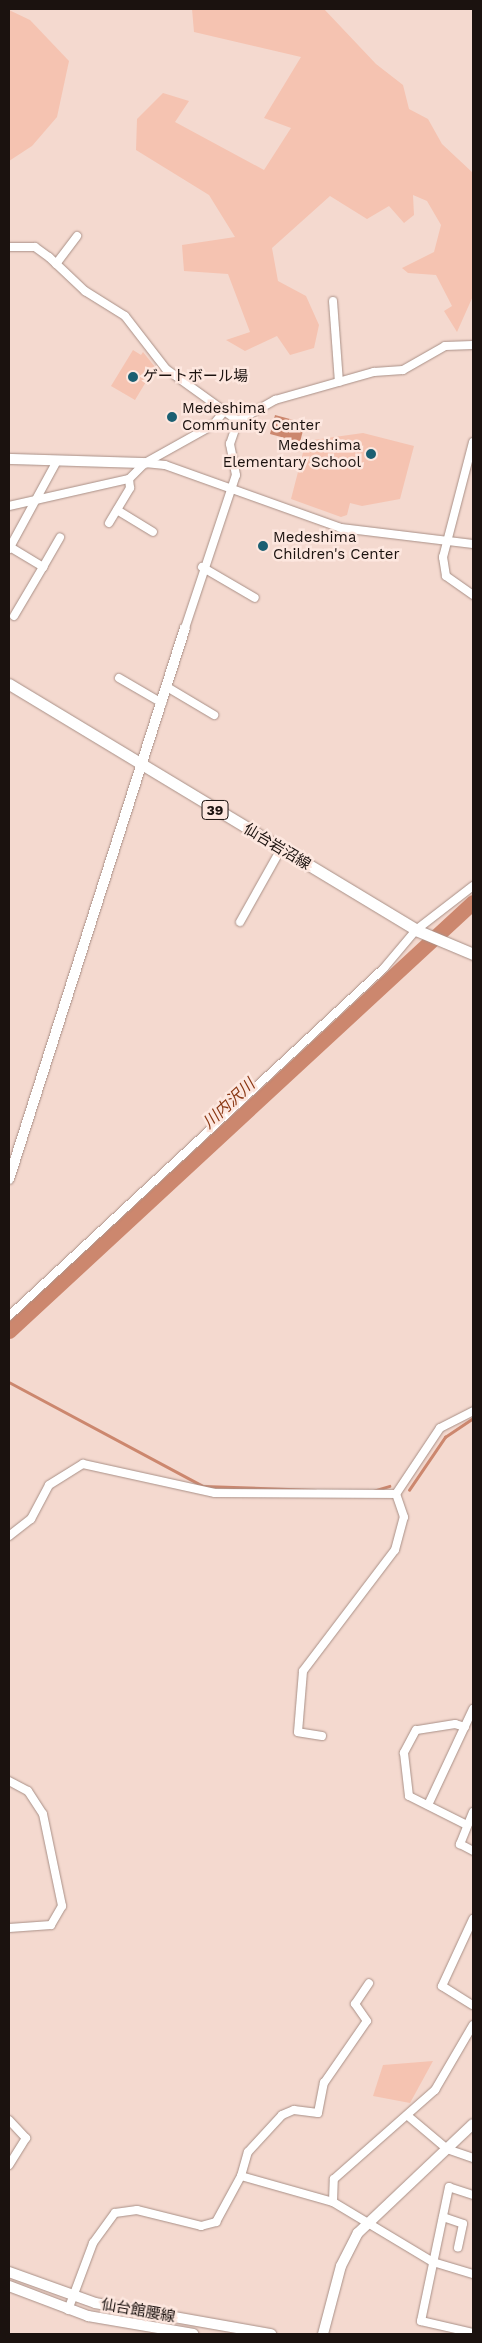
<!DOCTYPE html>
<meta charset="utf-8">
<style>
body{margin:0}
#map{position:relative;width:482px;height:2343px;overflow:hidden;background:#f4d9cf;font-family:"Work Sans","Noto Sans JP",sans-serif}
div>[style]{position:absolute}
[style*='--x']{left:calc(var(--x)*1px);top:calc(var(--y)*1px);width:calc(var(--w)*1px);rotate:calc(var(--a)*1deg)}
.green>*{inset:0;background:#f5c3b1}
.water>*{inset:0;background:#cc876e}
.stream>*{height:2.5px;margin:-1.25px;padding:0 1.25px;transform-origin:1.25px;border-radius:1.25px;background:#cc876e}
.river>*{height:15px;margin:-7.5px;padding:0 7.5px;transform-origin:7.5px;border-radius:7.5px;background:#cc876e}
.roads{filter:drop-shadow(0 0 1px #a99087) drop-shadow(0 0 1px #a99087)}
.street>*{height:8px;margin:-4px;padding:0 4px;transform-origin:4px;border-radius:4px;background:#fff}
.secondary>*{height:10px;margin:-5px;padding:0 5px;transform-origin:5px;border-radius:5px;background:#fff}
.primary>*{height:11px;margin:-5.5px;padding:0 5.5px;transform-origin:5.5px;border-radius:5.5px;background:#fff}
.dots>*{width:14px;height:14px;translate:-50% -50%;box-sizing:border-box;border:2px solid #fde7df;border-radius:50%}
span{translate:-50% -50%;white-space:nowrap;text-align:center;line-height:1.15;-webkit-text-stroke:5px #fde7df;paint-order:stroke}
.shield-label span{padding:1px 4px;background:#fde7df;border:1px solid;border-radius:4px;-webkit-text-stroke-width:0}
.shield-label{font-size:14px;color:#1b120f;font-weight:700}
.poi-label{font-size:15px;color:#1b120f}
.left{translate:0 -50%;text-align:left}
.right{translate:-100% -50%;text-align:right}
.street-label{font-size:15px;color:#1b120f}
.water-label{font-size:16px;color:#8a3713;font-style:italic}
.frame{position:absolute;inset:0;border:10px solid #1b120f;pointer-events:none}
</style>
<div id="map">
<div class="green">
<i style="clip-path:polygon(192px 9px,324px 9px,376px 64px,403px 85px,409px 109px,428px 119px,442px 144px,473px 173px,473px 296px,457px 332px,444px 311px,452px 306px,436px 275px,408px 273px,402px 268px,434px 252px,441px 225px,427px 201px,413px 195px,414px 215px,404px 223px,389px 206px,367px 219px,330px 196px,272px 248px,278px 281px,306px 296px,319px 325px,314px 348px,290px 355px,277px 336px,245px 351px,226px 340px,250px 332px,228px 274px,184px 271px,182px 245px,235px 237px,209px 195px,136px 150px,137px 119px,163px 93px,189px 101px,175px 122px,264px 170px,291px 128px,264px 118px,301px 57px,194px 32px)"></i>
<i style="clip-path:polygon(9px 10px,30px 20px,69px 61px,57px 117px,32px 146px,9px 161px)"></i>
<i style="clip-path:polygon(133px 350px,141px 355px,143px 352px,155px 367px,135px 400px,111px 386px)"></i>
<i style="clip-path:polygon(363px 433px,414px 446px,400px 499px,362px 506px,350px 503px,347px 515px,341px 517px,291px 499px,306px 441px)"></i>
<i style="clip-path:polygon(433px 2061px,410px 2103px,373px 2096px,383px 2065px)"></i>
</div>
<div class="water">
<i style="clip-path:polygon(275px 415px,305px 423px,300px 442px,270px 434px)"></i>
</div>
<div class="stream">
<i style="--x:9;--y:1382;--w:220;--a:28.2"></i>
<i style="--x:203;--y:1486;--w:112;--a:2"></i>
<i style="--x:409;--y:1490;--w:64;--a:-55.8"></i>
<i style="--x:445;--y:1437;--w:34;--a:-34"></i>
<i style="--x:373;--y:1491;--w:17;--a:-17"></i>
</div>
<div class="river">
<i style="--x:9;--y:1331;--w:632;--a:-42.76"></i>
</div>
<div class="roads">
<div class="street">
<i style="--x:9;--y:247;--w:26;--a:0"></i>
<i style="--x:35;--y:247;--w:17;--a:36"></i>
<i style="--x:49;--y:257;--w:50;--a:43.4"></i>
<i style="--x:85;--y:291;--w:47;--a:32"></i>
<i style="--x:125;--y:316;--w:67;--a:52.3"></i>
<i style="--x:166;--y:369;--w:89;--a:35.8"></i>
<i style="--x:56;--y:264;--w:35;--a:-53"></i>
<i style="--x:333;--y:301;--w:81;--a:85.8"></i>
<i style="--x:473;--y:442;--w:119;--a:104.6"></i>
<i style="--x:443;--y:557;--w:19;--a:81"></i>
<i style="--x:446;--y:576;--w:33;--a:35"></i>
<i style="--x:145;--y:463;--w:20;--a:6"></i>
<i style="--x:165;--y:465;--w:187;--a:19.7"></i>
<i style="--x:341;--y:528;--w:133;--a:6.9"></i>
<i style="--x:9;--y:506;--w:123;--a:-12.7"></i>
<i style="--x:117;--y:510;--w:42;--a:31.4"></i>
<i style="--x:109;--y:523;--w:41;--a:-59"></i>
<i style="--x:130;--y:488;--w:9;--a:-96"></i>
<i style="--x:129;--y:479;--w:23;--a:-45"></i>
<i style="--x:145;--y:463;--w:78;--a:-29.2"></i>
<i style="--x:213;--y:425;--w:21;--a:-51"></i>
<i style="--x:10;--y:547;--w:39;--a:31"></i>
<i style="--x:43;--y:567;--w:34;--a:-60"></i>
<i style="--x:9;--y:549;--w:100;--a:-61.4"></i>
<i style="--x:202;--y:567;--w:61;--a:30.3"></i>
<i style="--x:14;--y:616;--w:57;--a:-59.4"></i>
<i style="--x:185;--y:628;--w:161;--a:-71.6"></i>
<i style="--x:236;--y:475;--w:32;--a:-101"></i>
<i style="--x:230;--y:444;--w:24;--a:-71"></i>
<i style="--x:238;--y:421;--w:43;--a:-29.6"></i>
<i style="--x:275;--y:400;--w:103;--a:-15.8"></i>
<i style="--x:374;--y:372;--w:29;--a:-4"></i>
<i style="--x:403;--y:370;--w:48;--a:-29.7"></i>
<i style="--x:445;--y:346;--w:28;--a:-2"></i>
<i style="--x:119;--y:678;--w:50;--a:30.2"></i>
<i style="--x:167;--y:687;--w:55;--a:30.8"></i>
<i style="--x:240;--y:922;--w:84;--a:-60.7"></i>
<i style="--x:9;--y:1316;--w:512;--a:-42.86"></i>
<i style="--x:384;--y:968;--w:50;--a:-49.9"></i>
<i style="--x:416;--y:930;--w:72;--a:-37.7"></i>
<i style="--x:9;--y:1536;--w:28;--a:-38"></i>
<i style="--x:31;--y:1519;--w:38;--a:-62"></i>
<i style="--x:49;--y:1485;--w:40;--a:-32"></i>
<i style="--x:83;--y:1464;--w:135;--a:12.4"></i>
<i style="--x:215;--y:1493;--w:181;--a:0.3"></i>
<i style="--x:396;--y:1494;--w:79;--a:-56.3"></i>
<i style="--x:440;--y:1428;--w:37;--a:-27"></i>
<i style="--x:465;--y:1727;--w:10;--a:-163"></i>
<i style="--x:455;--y:1724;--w:39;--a:171"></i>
<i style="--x:416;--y:1730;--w:26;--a:118"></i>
<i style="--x:404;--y:1753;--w:43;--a:83.4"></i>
<i style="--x:409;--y:1796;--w:65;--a:26.6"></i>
<i style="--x:322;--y:1736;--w:24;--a:-171"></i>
<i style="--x:298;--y:1732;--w:61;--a:-85.3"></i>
<i style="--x:303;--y:1671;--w:152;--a:-52.8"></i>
<i style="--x:395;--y:1550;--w:34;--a:-75"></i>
<i style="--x:404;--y:1517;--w:24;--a:-109"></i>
<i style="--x:9;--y:1781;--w:21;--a:28"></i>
<i style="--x:28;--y:1791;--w:27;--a:57"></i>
<i style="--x:43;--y:1814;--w:94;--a:78.3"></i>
<i style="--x:62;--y:1906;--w:22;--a:120"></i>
<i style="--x:51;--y:1925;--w:42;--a:175.9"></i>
<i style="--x:428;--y:1805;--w:106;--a:-64.9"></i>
<i style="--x:473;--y:1812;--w:35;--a:112"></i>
<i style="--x:460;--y:1844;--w:15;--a:28"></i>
<i style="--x:473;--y:1919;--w:74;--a:114.8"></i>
<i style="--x:442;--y:1986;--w:36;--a:32"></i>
<i style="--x:408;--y:2116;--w:51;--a:40.2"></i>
<i style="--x:447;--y:2149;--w:28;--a:19"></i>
<i style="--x:9;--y:2120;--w:25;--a:47"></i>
<i style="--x:26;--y:2138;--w:32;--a:122"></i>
<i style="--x:241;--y:2176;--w:96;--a:15.8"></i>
<i style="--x:333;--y:2202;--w:117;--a:31"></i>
<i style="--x:433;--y:2262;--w:42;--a:16.7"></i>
<i style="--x:473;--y:2195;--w:25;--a:-162"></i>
<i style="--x:449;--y:2187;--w:137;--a:101.8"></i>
<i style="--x:421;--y:2321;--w:53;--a:13"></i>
<i style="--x:333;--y:2202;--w:23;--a:-88"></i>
<i style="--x:334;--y:2179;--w:135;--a:-41.4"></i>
<i style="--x:435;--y:2090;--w:75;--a:-59.7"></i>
<i style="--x:443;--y:2217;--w:21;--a:19"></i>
<i style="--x:463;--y:2224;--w:24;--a:102"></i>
<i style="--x:68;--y:2310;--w:72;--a:-69.5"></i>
<i style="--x:93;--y:2243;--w:37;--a:-54"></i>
<i style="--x:115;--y:2213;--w:22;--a:-8"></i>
<i style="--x:137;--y:2210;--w:66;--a:14"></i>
<i style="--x:201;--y:2226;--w:16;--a:-15"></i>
<i style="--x:216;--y:2222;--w:52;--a:-61.5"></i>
<i style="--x:241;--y:2176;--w:25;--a:-74"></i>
<i style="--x:248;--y:2152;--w:50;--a:-47.4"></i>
<i style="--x:282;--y:2115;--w:13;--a:-23"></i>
<i style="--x:294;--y:2110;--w:24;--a:7"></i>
<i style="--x:318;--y:2113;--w:31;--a:-79"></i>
<i style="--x:324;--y:2083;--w:75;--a:-55.3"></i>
<i style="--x:367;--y:2021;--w:21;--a:-125"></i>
<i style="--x:355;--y:2004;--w:25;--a:-56"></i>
</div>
<div class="secondary">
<i style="--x:9;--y:459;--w:136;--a:1.7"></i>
<i style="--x:9;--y:1179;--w:578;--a:-72.29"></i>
<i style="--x:9;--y:2272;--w:91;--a:19.8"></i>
<i style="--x:95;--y:2303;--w:179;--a:10"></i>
<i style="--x:9;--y:2286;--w:85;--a:20.8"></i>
<i style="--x:88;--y:2316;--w:107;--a:9.7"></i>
<i style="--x:323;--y:2334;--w:70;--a:-75.2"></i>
<i style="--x:341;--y:2266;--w:37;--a:-63"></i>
<i style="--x:358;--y:2233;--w:158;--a:-43.5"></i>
</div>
<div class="primary">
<i style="--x:9;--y:684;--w:476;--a:31.1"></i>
<i style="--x:416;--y:930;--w:62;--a:22.8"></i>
</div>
</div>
<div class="dots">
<i style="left:133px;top:377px;background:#1b5f72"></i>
<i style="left:172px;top:417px;background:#1b5f72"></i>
<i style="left:371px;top:454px;background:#1b5f72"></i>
<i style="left:263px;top:546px;background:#1b5f72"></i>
</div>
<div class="shield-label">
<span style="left:215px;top:810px">39</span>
</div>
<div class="poi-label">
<span class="left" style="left:143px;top:377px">ゲートボール場</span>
<span class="left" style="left:182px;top:417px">Medeshima<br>Community Center</span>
<span class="right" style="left:361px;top:454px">Medeshima<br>Elementary School</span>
<span class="left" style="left:273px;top:546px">Medeshima<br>Children's Center</span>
</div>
<div class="street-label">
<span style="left:277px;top:847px;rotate:31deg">仙台岩沼線</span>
<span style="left:138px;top:2311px;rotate:10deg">仙台館腰線</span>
</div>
<div class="water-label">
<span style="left:229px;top:1104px;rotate:-43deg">川内沢川</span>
</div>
<div class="frame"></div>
</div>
